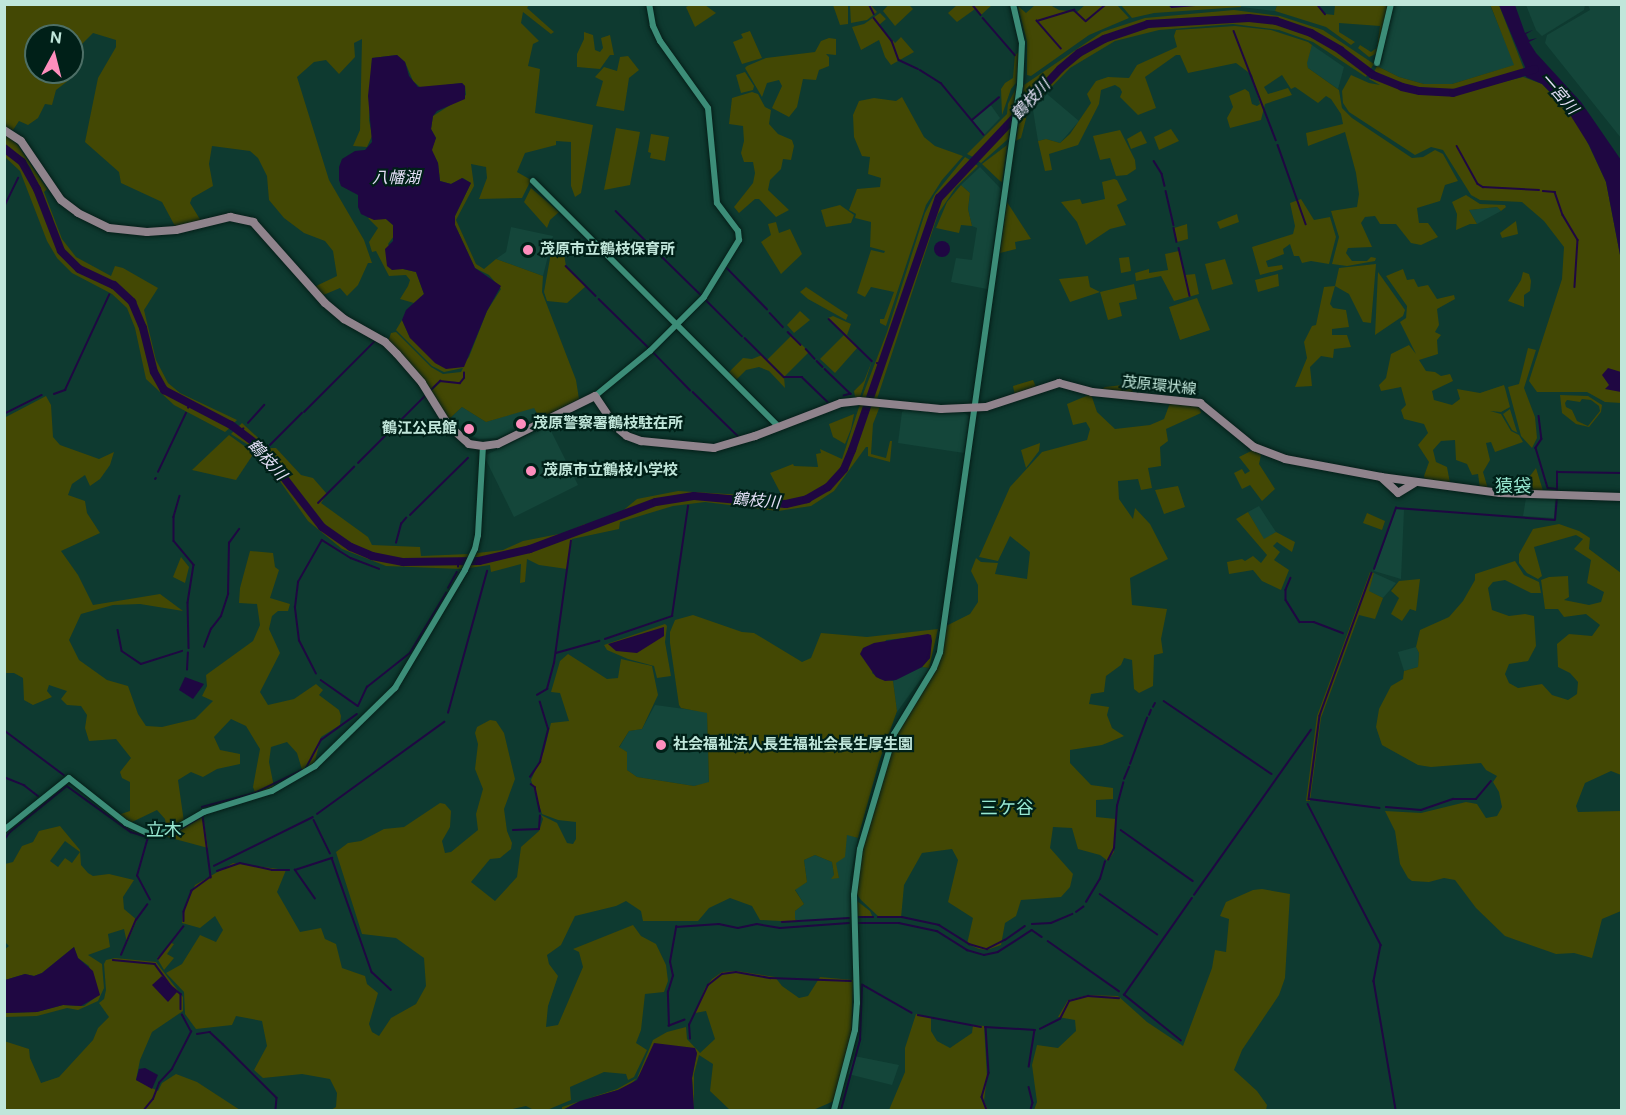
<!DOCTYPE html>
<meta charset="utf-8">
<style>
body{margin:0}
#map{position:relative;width:1626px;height:1115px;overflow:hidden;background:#0e3a30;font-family:"DM Sans","Noto Sans JP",sans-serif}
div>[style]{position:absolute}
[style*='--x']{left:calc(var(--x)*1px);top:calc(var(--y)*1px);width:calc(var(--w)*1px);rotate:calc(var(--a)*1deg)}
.built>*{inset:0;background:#14463a}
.green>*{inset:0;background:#434804}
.water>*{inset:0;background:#1f0742}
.round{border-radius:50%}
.stream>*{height:1.5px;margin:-0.75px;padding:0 0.75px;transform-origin:0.75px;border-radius:0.75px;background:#1f0742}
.river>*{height:8px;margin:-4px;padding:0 4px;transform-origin:4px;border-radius:4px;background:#1f0742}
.roads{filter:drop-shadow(0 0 2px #051e18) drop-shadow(0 0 2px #051e18)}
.minor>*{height:6px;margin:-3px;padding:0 3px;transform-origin:3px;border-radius:3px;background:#3c8d78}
.major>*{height:8px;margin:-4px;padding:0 4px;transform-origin:4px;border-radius:4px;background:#8f838c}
.dots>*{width:16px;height:16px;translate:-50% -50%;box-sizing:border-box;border:3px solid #002018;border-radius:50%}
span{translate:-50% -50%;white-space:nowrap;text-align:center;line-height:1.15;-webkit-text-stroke:4.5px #002018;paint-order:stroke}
.poi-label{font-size:15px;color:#c0e6da;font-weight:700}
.left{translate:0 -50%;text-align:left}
.right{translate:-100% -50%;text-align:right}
.street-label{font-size:15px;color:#c0e6da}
.water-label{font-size:16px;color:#e3dff6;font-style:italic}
.quarter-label{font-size:18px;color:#97e7d0}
.frame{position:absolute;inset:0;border:6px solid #c0e6da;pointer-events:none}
.north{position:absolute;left:24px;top:24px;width:60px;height:60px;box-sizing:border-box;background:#002018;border:2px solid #4d6f66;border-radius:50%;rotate:7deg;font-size:16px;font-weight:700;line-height:24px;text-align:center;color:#c0e6da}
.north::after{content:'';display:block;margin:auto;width:21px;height:27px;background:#fe8ebd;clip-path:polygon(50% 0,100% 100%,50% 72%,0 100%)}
</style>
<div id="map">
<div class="built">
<i style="clip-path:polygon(1395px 4px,1490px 5px,1515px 65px,1452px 84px,1424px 84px,1399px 77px,1377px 66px,1382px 61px,1391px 12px)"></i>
<i style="clip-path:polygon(1241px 5px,1241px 4px,1277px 5px,1275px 11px,1241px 7px)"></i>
<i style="clip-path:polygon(1585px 5px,1584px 10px,1542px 36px,1536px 30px,1526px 5px)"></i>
<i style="clip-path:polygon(1588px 5px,1621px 5px,1621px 138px,1545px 43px,1547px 35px,1590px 10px)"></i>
<i style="clip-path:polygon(1312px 45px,1344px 67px,1338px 89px,1308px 68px,1306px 63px)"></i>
<i style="clip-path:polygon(1047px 94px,1079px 121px,1060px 143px,1046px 139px,1038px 141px,1033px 110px)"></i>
<i style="clip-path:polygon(990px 104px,1000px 118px,984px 135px,972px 120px)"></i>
<i style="clip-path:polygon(980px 167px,1001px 189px,987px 289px,951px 282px,956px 258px,972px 260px,977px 228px,972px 226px,968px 209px,970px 193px,961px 185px)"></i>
<i style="clip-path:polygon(1497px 207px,1501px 211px,1477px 224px,1469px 210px)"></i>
<i style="clip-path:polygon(511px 227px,553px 236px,543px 276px,496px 259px,506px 252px)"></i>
<i style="clip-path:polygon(462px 407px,486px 422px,534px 407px,540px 419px,497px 438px,479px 439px,459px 430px,448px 420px)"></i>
<i style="clip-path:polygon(906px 409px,963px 412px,969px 416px,964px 453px,898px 443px,902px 412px)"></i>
<i style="clip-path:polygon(548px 425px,578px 485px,514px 517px,484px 456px)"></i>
<i style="clip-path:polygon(1526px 498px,1555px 499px,1554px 518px,1523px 516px)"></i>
<i style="clip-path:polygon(1259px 506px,1276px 532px,1264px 540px,1248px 512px)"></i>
<i style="clip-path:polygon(1396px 509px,1404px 510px,1401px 579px,1374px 571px)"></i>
<i style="clip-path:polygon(1374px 573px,1396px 583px,1383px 598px,1368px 591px)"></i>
<i style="clip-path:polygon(1416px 647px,1419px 653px,1418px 667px,1404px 671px,1398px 652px)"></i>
<i style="clip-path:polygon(922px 667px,929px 668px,897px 712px,893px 681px)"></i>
<i style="clip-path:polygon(655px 705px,707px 712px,709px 783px,694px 786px,637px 777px,627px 770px,627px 752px,619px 748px,629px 731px,642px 729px)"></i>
<i style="clip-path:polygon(847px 834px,858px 838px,850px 878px,850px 918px,799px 922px,795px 919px,795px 911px,804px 904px,795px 889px,807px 882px,804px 860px,815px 855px,832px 862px,834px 875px,839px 878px,835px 863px)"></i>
<i style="clip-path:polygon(854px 1056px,899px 1065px,892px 1085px,848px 1074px)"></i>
</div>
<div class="green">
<i style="clip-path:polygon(870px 4px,877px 12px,867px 20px,851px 23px,850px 6px)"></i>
<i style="clip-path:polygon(889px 4px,909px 5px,913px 9px,895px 26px,883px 11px)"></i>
<i style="clip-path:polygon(1490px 4px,1499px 5px,1525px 72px,1452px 92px,1441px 92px,1403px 86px,1373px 74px,1377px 66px,1399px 77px,1424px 84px,1452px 84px,1514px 65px)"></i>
<i style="clip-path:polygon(4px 5px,529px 5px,527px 8px,554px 32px,551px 34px,523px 12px,521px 23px,539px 41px,533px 44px,528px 66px,540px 69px,535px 113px,593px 125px,581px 193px,575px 197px,571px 186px,571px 142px,556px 141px,556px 145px,525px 153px,517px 172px,531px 180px,522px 198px,479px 199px,487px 178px,486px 167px,471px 164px,474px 186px,456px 220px,476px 264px,484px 269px,496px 259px,543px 276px,542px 292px,576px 380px,579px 399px,540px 419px,534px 408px,486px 422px,462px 407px,448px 420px,431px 391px,441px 382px,457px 382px,440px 381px,430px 390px,388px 342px,391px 333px,396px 332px,431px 367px,443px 374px,461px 372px,463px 368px,444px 372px,432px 366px,396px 330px,402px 320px,410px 338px,463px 364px,469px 357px,487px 311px,501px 289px,489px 275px,475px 268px,455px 225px,455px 216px,471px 183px,463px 178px,451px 184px,440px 181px,438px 163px,431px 150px,436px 138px,431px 129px,433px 116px,466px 95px,465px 86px,462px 83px,421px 88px,413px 81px,405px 62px,397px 55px,372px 58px,369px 120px,372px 136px,367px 147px,353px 146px,360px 130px,362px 39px,354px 43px,355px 57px,339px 74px,326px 60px,314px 62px,297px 77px,329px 180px,364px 240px,372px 263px,368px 263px,358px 285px,347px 296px,340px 288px,321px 296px,314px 287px,337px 276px,333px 251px,325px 241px,304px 233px,284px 218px,269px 200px,267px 176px,258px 158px,250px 151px,212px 146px,209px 164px,213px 186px,192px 198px,190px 203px,201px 221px,176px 228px,162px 202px,121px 183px,119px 172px,85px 142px,98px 78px,116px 47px,116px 40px,93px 33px,72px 54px,72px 36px,36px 36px,36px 72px,69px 72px,69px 80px,56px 90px,52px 105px,45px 104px,38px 118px,28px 125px,19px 121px,13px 130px,5px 127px)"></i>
<i style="clip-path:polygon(690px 5px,705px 5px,716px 13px,695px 27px,686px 7px)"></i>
<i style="clip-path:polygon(833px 5px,848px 5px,848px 24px,840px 25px)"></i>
<i style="clip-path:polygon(957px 5px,957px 4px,992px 5px,981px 15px,975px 9px,957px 22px,948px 13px)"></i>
<i style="clip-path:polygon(1035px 5px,1050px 5px,1059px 10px,1077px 12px,1085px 5px,1117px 5px,1129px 18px,1089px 35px,1031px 76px,1027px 75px,1027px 42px,1018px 6px,1026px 13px)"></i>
<i style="clip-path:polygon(1121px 5px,1241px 5px,1241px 7px,1154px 13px,1132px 18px)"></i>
<i style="clip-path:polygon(1277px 5px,1317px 5px,1325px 14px,1334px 15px,1335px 5px,1389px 5px,1378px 53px,1369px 57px,1358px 48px,1360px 45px,1371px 52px,1377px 48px,1380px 26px,1339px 23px,1339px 32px,1355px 42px,1351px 45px,1326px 27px,1275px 11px)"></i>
<i style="clip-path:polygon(1234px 10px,1280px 16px,1323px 30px,1374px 64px,1369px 71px,1324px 38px,1278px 21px,1223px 16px,1151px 23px,1114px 33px,1077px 53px,1021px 106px,1024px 85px,1102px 32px,1145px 18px)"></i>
<i style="clip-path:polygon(880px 13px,886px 19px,879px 25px,895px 43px,901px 37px,914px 52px,891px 65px,885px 57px,879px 40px,861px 50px,852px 27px,864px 24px)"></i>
<i style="clip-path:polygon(1225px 19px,1245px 19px,1290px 27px,1326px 42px,1368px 73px,1366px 77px,1313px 42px,1279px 30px,1233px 24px,1159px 30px,1115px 41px,1070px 68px,1028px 111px,1021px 138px,1016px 141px,1021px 111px,1068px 63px,1086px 50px,1121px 34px,1146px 26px)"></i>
<i style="clip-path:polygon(1235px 26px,1271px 30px,1308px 42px,1312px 45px,1307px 63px,1308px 68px,1339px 90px,1342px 108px,1352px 118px,1412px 158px,1423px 157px,1435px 150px,1443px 154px,1458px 181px,1445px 185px,1440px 201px,1417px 208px,1419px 223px,1428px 223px,1438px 237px,1421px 245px,1411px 243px,1396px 224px,1380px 224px,1375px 216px,1365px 217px,1361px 223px,1372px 247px,1348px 248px,1346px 253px,1352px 261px,1367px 261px,1371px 257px,1376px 258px,1375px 261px,1347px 266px,1332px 264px,1339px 237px,1331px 211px,1357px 207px,1359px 194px,1356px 173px,1345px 132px,1308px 146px,1306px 133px,1343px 124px,1341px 114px,1331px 99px,1326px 96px,1318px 103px,1295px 87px,1291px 89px,1282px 75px,1264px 87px,1268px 94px,1288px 88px,1292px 95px,1265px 104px,1261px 120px,1230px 128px,1227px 118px,1233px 107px,1229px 96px,1245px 89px,1249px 92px,1252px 104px,1257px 106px,1260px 104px,1252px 75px,1236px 63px,1188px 73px,1180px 55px,1176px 55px,1145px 77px,1156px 108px,1138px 115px,1120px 97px,1122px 92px,1120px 88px,1115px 85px,1101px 90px,1099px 104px,1078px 145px,1049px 154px,1052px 170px,1045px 171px,1038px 141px,1046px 139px,1060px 143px,1070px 134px,1091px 103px,1087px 94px,1096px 81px,1108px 77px,1129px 78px,1137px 65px,1177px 47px,1174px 36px,1176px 30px)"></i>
<i style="clip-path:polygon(750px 31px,762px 58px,742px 64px,733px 42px,743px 38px,741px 34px)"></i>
<i style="clip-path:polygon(584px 32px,593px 35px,595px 50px,600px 52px,603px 48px,601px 38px,610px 35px,614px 55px,610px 55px,600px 69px,577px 67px,577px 54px,584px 39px)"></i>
<i style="clip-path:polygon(829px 38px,836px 39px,836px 55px,826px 54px,829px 57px,829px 66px,819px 70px,816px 80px,803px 79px,797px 107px,789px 117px,772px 108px,782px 86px,779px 80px,767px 83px,762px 97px,745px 68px,747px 66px,766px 58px,815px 52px,821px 41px)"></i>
<i style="clip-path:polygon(1019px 52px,1016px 83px,1011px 89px,1002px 115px,1001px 89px,1005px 83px,1013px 78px,1015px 55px)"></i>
<i style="clip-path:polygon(628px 56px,639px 70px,629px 78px,624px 111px,596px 106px,603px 81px,595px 77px,604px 67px,617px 71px,620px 57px)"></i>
<i style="clip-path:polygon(745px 72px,754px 86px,753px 90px,741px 93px,736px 75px)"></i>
<i style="clip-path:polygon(1351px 75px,1369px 83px,1380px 85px,1369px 79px,1372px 75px,1403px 89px,1438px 94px,1460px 93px,1523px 77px,1542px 84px,1569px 113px,1583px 133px,1606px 182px,1621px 260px,1621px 403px,1605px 402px,1587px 392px,1537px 392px,1529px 381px,1562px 279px,1564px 247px,1544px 221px,1522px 202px,1480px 200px,1471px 195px,1443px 150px,1431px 147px,1415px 155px,1349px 112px,1343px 103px,1342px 91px)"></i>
<i style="clip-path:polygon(1016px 88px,1012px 117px,973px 157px,967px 154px,1007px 114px,1008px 104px)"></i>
<i style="clip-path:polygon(752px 92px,758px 94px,765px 107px,771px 110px,769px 124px,778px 134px,792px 140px,794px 146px,791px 160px,783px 159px,781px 169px,770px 180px,768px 190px,789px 210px,776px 217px,759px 199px,755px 199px,739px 213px,734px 207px,753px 183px,755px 173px,753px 162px,744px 162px,741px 153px,744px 141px,743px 126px,729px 124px,732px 98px)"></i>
<i style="clip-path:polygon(902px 97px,924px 137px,935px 146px,963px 156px,942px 180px,926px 205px,886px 326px,880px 323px,880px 319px,884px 319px,894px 292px,871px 287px,865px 297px,857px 293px,871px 250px,884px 253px,885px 251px,870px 247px,871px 222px,855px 218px,856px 214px,849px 210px,857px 189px,880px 187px,881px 178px,868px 174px,870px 157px,862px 156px,854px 137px,853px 115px,859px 101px,874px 98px,896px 101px)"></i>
<i style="clip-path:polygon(1011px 122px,1008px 139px,981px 163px,975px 159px)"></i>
<i style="clip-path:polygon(616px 128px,640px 132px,630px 185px,604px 190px)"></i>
<i style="clip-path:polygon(1171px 129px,1179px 141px,1159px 150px,1154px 137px)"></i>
<i style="clip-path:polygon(1120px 130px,1135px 160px,1136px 169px,1127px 175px,1116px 176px,1110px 158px,1100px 160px,1093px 136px)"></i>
<i style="clip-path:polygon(1141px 131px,1147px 143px,1131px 149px,1127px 139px)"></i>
<i style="clip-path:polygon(4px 134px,17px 144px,47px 189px,44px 192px,62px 239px,76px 257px,111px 276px,115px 266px,123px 268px,158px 288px,144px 310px,156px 360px,168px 383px,180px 393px,237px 420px,233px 424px,176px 396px,162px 382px,154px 366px,143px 320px,135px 303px,118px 285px,85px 270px,67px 257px,58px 242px,51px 224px,53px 219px,30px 167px,22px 157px,5px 146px)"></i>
<i style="clip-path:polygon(651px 134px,669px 137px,665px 161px,650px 158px,651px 153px,648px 152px)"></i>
<i style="clip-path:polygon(1007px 145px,1002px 182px,1000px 181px,982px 164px)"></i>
<i style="clip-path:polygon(4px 149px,17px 159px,30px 177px,61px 251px,81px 270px,114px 287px,131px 301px,139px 315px,153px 372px,158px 382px,178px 400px,231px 427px,225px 432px,174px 405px,146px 379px,135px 328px,127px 308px,112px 294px,72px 273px,57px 258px,47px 241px,20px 171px,5px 157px)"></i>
<i style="clip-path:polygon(965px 157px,970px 160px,942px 193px,931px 212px,868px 398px,862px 397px,887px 332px,925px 213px,935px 194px)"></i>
<i style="clip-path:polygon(973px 162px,978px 166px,956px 187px,938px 214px,877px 399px,871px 398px,934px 211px,950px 186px)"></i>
<i style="clip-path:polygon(1114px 179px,1117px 180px,1127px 200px,1117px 205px,1126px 225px,1110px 229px,1086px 245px,1077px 222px,1061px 202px,1080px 199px,1082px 204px,1105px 199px,1102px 182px)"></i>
<i style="clip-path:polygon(961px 185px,970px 193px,968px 209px,972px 226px,961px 225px,959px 233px,936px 228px,947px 202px)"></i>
<i style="clip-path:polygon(531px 188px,559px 212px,550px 220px,547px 228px,524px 202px)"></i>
<i style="clip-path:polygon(1466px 195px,1480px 204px,1505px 205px,1506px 207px,1501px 211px,1497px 207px,1469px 210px,1477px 224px,1470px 224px,1456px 230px,1457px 214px,1452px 202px)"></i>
<i style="clip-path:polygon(1301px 199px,1314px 220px,1330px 217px,1336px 237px,1329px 264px,1311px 261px,1302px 263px,1299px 256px,1294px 256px,1290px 244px,1283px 249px,1284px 254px,1266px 261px,1268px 267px,1282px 265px,1283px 269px,1260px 275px,1252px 247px,1293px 234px,1295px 226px,1290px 203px)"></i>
<i style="clip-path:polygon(1007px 202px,1031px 239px,1015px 242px,1016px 249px,1000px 253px)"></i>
<i style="clip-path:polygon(840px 205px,854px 215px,851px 223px,826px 227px,821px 210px)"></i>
<i style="clip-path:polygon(1237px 214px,1239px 222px,1220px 229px,1217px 222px)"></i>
<i style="clip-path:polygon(368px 218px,386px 219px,393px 225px,394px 236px,388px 244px,403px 269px,416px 272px,424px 294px,414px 303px,400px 299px,408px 286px,410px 280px,406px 275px,389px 276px,376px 251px,372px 252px,369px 242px,378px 228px)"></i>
<i style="clip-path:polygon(1516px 221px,1518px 234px,1502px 238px,1500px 233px)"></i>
<i style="clip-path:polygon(776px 222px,779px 233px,790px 229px,802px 254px,781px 274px,761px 242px,771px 235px,768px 224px)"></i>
<i style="clip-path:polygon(1187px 224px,1188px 239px,1177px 242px,1174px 228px)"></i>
<i style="clip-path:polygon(552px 247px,563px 248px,566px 266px,586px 286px,567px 303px,547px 301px,544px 292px)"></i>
<i style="clip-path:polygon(1179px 251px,1185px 275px,1195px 274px,1199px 294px,1174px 301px,1161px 276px,1136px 281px,1135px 273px,1149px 269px,1149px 273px,1168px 270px,1165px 254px)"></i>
<i style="clip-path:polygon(1129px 257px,1131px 271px,1121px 273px,1119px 258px)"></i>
<i style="clip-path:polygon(1225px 259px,1233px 284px,1212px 290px,1205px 264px)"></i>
<i style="clip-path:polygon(1376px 264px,1371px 323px,1363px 322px,1349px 294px,1335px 286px,1330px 304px,1333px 308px,1346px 310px,1349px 327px,1332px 329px,1332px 335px,1347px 335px,1351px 347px,1334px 349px,1333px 358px,1321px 356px,1310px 367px,1312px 386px,1295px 387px,1307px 358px,1304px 342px,1312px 326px,1316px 325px,1324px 287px,1335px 286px,1339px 268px)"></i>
<i style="clip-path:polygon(1403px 269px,1407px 280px,1414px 279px,1418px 287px,1428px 285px,1437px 299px,1454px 295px,1455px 299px,1437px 309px,1439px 325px,1435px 332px,1441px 335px,1437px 340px,1438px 354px,1419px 360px,1426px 371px,1435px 372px,1441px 376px,1450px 374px,1453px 381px,1432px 391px,1434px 400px,1452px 405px,1460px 399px,1457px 389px,1480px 393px,1504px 385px,1505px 388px,1510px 407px,1501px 412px,1490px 411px,1501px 414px,1511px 431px,1519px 435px,1523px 442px,1495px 452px,1491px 442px,1486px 443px,1490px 460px,1483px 472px,1488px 489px,1480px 488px,1478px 474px,1472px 475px,1467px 464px,1456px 460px,1455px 440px,1441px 441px,1433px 450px,1436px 462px,1447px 467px,1450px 483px,1425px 480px,1424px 476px,1429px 462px,1418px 445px,1428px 433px,1424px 424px,1404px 419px,1401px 410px,1406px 405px,1401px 387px,1381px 391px,1379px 385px,1386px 378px,1391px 354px,1409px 345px,1416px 354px,1400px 322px,1406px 318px,1407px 306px,1386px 276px)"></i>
<i style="clip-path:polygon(1378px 272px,1405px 310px,1403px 316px,1375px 335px)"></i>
<i style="clip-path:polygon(1523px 272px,1529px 274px,1531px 281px,1530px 291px,1524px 295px,1524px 307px,1508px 301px,1521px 280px)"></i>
<i style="clip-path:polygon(1278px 274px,1279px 286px,1258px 292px,1255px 280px)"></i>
<i style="clip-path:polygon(1088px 276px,1090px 287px,1100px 292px,1134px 284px,1137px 299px,1119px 303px,1122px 316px,1108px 320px,1100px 292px,1070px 302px,1059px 279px)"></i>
<i style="clip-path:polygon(806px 287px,848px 315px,846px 320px,808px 299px,800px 292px)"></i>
<i style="clip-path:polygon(1197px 298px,1210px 330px,1180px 340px,1169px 307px)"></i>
<i style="clip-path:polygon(800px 311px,810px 320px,794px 333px,787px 325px)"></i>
<i style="clip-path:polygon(833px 316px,851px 324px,847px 335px,858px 347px,835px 373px,820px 359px,845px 334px,828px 318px)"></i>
<i style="clip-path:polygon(792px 335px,809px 352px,784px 377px,785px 388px,769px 371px,759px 367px,746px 370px,736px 380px,728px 373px,743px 358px,752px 359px,762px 355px,767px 360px)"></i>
<i style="clip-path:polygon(1528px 348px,1536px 350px,1524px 388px,1535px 417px,1537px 438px,1532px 448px,1521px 436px,1508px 387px,1519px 384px)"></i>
<i style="clip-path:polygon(872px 361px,860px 397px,855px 397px,854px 391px,864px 381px)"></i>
<i style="clip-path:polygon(1033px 380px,1036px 387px,1015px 396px,1013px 386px)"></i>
<i style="clip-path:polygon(1132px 384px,1133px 394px,1102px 389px,1105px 387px)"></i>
<i style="clip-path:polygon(1091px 394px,1097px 412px,1115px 429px,1150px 425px,1164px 419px,1170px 403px,1199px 406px,1201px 413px,1166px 429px,1168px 441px,1160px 447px,1161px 466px,1148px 468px,1152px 488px,1141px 490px,1138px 479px,1118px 481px,1119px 499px,1133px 519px,1135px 508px,1150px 524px,1168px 559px,1130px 578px,1132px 605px,1167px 609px,1161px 639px,1163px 653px,1154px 655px,1153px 686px,1139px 693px,1134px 689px,1132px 660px,1124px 658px,1121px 665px,1106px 676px,1104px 692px,1091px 694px,1089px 704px,1109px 707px,1107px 715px,1112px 728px,1124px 736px,1102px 745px,1070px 750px,1070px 763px,1091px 785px,1113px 788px,1113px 799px,1096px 800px,1096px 817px,1116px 819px,1114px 852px,1108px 861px,1100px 855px,1078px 849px,1072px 828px,1053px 827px,1050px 848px,1073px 874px,1070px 887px,1061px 897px,1021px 900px,1016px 916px,1005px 923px,1001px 945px,987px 950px,979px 949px,967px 944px,973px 918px,948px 902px,958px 860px,952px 849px,922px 853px,904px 885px,901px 918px,879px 917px,861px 900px,856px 893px,859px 862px,897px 733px,934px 673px,946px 626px,970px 614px,978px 602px,978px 585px,971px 571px,976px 558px,981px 562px,998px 563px,995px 574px,1027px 579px,1030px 552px,1010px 536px,998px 561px,979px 557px,1010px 487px,1042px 452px,1087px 440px,1090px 429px,1086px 422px,1073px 425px,1067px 404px)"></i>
<i style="clip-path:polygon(evenodd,1560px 395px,1588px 396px,1602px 405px,1601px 412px,1589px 427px,1576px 424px,1562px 413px,1560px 395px,1582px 399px,1591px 400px,1599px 406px,1600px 411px,1588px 426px,1577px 421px,1572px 410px,1566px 407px,1565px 403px,1567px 400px,1580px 402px,1582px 399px)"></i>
<i style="clip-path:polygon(46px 396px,51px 405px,53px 437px,60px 445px,99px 459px,114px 452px,110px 465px,100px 479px,90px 486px,85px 475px,72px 484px,68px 495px,85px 501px,87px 513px,100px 533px,61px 551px,78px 575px,93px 605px,160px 594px,183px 611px,140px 604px,113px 605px,81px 614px,69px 640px,79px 660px,107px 680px,128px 686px,138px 714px,146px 726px,162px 727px,195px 719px,213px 701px,202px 696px,207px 686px,206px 675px,253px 641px,260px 625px,257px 604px,239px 603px,240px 588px,250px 551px,273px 553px,275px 567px,279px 570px,270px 598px,290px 604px,288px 611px,278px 611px,272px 616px,269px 629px,280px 653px,260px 692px,268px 705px,294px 699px,316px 684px,323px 690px,319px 695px,339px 710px,341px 716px,340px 725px,321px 737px,314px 765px,303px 773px,297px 753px,287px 742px,271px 747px,269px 762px,274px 787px,256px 795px,253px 787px,260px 749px,246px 726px,231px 719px,214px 737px,220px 750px,240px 754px,240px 764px,217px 769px,203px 777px,191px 772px,178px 780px,184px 822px,167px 830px,165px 819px,157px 810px,130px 823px,118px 815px,130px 811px,130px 782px,122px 778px,120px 772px,131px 758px,116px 739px,89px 741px,85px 728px,87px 715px,81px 706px,67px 705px,61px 699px,67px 691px,49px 685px,47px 691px,52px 697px,33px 705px,24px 700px,23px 678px,14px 673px,5px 673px,4px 418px)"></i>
<i style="clip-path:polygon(860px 404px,880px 406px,873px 424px,871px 454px,886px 458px,890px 441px,892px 441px,890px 462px,868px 456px,868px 447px,866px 447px,834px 491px,811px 506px,778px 511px,705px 502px,673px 506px,620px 522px,619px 529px,572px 539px,567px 569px,539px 565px,527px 559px,525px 582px,520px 583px,521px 564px,491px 572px,490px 565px,469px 568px,477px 553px,503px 550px,523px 541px,564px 533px,585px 524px,591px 525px,620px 513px,637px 499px,678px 491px,775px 497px,781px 494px,770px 473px,793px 464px,794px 466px,818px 467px,816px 454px,821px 453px,820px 449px,842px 459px)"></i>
<i style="clip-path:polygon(1510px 409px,1517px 432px,1518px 433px,1512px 430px,1503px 414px)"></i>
<i style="clip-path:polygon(854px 414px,851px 429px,845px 444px,833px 437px,829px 424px)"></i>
<i style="clip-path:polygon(242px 423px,269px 448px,276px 448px,301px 475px,313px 478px,327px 494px,321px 503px,368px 537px,372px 545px,420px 547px,421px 556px,469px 554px,466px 560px,386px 559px,364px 552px,337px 537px,311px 512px,267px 453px,237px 428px)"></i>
<i style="clip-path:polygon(235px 430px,261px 450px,282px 474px,311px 516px,341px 543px,380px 560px,451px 565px,465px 563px,461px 569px,386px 566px,342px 549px,308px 521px,267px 463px,250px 446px,231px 434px)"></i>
<i style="clip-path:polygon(229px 435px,254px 453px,236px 480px,192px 470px)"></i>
<i style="clip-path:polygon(1040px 443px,1039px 451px,1026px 468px,1021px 450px)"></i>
<i style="clip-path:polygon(1253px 450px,1261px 455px,1259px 464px,1275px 489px,1262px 501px,1250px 485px,1242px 489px,1234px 473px,1242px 469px,1245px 474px,1250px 471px,1239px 457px)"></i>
<i style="clip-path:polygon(1536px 468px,1544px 494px,1509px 492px,1507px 486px,1527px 480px)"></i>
<i style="clip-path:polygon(1178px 486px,1185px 507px,1164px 514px,1155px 490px)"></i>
<i style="clip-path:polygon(1248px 512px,1264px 539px,1276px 532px,1295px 542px,1292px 552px,1277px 542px,1273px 546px,1280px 552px,1274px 560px,1289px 570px,1281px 590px,1262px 581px,1253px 570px,1229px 574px,1227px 562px,1242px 559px,1245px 561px,1253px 556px,1261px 563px,1267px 555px,1236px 519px)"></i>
<i style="clip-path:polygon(1367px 513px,1385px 521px,1382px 530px,1363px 523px)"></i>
<i style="clip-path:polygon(1559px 524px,1579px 531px,1590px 538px,1589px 549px,1621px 573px,1621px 775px,1611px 771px,1585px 783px,1576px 806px,1578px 812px,1621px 811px,1621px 911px,1602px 919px,1592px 958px,1574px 953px,1556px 954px,1505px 936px,1476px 908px,1455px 880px,1444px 878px,1429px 882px,1412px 881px,1408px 878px,1400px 864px,1395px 831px,1385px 811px,1421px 813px,1466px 802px,1477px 804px,1486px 818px,1497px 816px,1502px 807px,1499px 792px,1493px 782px,1497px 776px,1486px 770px,1481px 763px,1431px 767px,1418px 765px,1382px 745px,1376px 727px,1379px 709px,1391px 686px,1403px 679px,1404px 671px,1418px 667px,1419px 653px,1416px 647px,1420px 630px,1449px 617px,1463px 601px,1475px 580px,1475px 574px,1515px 561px,1524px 575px,1539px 582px,1541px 593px,1531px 593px,1505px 580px,1493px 582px,1488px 588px,1492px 610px,1509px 616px,1525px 614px,1534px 616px,1536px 646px,1528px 661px,1509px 664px,1505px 674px,1509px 683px,1518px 688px,1542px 684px,1552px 695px,1568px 700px,1577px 694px,1578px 682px,1570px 673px,1558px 667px,1557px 644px,1569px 634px,1592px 636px,1600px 625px,1586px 614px,1564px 617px,1558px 609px,1545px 609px,1541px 580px,1549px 577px,1568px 576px,1569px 597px,1564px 600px,1589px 605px,1601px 602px,1604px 592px,1587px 583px,1591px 560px,1574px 549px,1583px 539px,1576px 535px,1534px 547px,1542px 576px,1538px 579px,1527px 573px,1519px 563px,1519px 554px,1533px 529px)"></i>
<i style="clip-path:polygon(181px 557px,189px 567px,185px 583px,173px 577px)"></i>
<i style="clip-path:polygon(1370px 572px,1374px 573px,1369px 591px,1383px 598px,1375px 619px,1359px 615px,1321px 718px,1310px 801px,1306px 801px,1317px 716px)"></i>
<i style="clip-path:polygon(1420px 579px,1416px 611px,1410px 609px,1402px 621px,1391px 614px,1399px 598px,1391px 591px,1399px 581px)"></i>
<i style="clip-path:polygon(693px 615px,742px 632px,754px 633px,802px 662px,811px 658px,821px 633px,867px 637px,938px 629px,929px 668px,922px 667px,930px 658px,931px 635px,886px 640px,872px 673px,880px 679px,893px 681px,897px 711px,879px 762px,858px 838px,847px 835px,845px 857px,836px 863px,839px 878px,831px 879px,834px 875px,832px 862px,815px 855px,804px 860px,807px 882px,795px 890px,804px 904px,795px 911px,795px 919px,799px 922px,760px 920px,752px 906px,730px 898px,709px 908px,698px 921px,643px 921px,641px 911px,626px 901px,616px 906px,575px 916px,561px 945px,547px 955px,549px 964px,558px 976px,548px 1006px,546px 1027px,558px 1025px,583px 967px,579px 952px,573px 949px,633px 925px,641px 936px,656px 944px,666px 965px,668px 981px,664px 992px,645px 994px,641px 1030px,636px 1043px,647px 1050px,634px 1077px,628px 1080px,626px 1074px,604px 1072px,570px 1087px,571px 1100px,547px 1110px,534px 1110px,526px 1106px,508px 1110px,331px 1110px,336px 1107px,337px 1093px,330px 1079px,302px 1074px,263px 1078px,254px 1070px,267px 1046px,262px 1021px,236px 1016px,232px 1025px,196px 1029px,185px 1014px,184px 992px,166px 973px,182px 964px,200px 935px,216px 942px,223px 930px,215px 916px,200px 928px,182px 923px,183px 912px,195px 885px,233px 863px,286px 870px,277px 892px,300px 932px,321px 928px,325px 939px,336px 944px,342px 968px,365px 976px,367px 984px,378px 993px,369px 1024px,372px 1032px,379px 1036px,391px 1018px,416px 1004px,426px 986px,424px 958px,396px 938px,362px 934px,336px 852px,348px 843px,361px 841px,384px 829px,404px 827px,440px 803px,445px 804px,451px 811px,450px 827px,442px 841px,445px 853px,451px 852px,478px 830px,476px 814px,483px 789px,475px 769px,478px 744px,475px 733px,477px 727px,490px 720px,496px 721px,504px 733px,515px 779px,504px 809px,507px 831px,512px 843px,511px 849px,500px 858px,490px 859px,471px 882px,495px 901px,517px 877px,521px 847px,539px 831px,543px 819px,541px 815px,557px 823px,567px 843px,573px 844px,576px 839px,576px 822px,558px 820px,542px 814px,531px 780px,544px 751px,551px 723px,569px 721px,560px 693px,551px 692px,560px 661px,568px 654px,607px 679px,618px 678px,621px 659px,652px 666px,658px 695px,642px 729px,629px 731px,619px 747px,627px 752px,627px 770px,637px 777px,694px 786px,709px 782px,707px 713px,681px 708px,679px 705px,670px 643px,670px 632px,675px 620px)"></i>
<i style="clip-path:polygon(665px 624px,667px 626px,665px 642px,671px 676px,657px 678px,654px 666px,628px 659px,607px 650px,604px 645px)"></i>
<i style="clip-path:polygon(203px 815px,208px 848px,160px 835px)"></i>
<i style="clip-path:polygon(evenodd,60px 826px,80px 850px,81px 865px,88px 873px,93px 876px,109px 874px,134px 880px,123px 897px,124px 909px,137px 920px,127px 943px,124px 929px,108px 934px,110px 947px,88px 955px,102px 964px,104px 988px,98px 1001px,78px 1010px,67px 1008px,37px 1016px,5px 1017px,5px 1013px,37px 1012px,63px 1005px,84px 1006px,96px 997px,89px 966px,78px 958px,74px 947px,42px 973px,34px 976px,25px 974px,5px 980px,4px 950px,9px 946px,4px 941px,5px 864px,13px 862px,22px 846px,33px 842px,39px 831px,60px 826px,65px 841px,80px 852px,72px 863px,65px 858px,58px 867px,50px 861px,65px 841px)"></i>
<i style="clip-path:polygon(1262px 889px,1290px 894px,1285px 978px,1279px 995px,1242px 1050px,1234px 1070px,1257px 1091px,1267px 1105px,1266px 1110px,1034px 1110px,1037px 1102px,1032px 1065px,1037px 1045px,1058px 1048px,1076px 1031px,1075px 1020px,1058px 1017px,1068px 1000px,1088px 995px,1118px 996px,1147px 1022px,1183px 1046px,1212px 968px,1215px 950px,1226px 952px,1229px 919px,1220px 916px,1226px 902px,1253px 890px)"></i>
<i style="clip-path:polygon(857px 901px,870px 911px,873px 918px,856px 918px)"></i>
<i style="clip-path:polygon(171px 943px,174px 944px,167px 954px,174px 958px,164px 970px,157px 958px)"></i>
<i style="clip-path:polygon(115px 958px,156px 962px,183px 997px,183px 1011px,152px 1032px,140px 1060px,136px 1080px,158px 1091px,162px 1083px,176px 1074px,197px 1082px,240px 1110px,5px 1110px,4px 1041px,29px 1049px,30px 1058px,41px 1083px,59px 1077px,93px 1040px,98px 1028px,109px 1017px,99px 1003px,104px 999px,106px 990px,104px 964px,106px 960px)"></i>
<i style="clip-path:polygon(737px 971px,775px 977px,782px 986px,799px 998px,808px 996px,820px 977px,853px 980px,851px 1037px,834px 1101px,813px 1110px,730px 1110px,710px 1091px,713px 1064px,699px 1055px,694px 1074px,694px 1110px,692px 1078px,697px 1053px,640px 1075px,630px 1085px,618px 1090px,580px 1101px,562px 1110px,562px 1107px,617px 1089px,637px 1078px,653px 1040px,667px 1032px,686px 1027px,687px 1039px,700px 1053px,715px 1039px,706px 1011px,695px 1013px,705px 988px,712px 979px,722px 972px)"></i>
<i style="clip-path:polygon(916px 1014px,931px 1017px,931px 1031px,937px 1041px,950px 1048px,972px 1033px,973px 1025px,984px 1026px,987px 1077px,984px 1101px,988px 1110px,889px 1110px,905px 1072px,905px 1048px)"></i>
</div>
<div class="water">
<i style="clip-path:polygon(1499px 5px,1515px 5px,1525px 33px,1533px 30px,1526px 34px,1529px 40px,1537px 38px,1529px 42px,1536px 53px,1581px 102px,1621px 160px,1621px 260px,1606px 182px,1589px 145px,1569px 113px,1553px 95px,1542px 84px,1526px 77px,1525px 67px)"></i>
<i style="clip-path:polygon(397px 55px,405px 62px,409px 76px,418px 87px,462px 83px,465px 86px,465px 99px,437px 111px,433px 116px,431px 129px,436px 138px,432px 150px,438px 163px,440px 181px,451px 184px,462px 178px,471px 183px,455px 216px,455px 225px,475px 268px,501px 286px,487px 311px,464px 367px,446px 369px,435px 363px,410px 338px,402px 320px,406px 310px,424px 294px,416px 272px,403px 269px,392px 270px,387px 266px,385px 249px,393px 241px,393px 225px,386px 219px,374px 220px,361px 214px,358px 207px,358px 195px,341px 186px,339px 180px,339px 167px,342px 159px,355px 151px,365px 150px,372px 142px,368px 96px,372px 58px)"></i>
<i class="round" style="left:934px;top:241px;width:16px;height:16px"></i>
<i style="clip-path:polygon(1608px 368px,1621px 372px,1621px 392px,1605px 389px,1609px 385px,1602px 375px)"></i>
<i style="clip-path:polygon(664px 627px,664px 636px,637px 653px,616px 651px,608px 644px)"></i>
<i style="clip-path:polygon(928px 634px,931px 635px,932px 641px,930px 658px,922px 667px,896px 680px,885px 681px,876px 677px,860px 654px,863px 648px,874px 643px)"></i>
<i style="clip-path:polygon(185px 677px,204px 684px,193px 699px,179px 690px)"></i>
<i style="clip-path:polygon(74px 947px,78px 958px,93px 971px,100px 995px,81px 1006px,63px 1005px,37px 1012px,5px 1013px,5px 980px,25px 974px,34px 976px,42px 973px)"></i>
<i style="clip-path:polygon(162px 976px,177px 992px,168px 1002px,152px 985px)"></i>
<i style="clip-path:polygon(654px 1043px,695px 1048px,697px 1053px,692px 1078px,694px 1110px,563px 1110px,580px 1101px,618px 1090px,637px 1080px)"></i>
<i style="clip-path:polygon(145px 1068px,158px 1075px,152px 1089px,136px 1080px,139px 1069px)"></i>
</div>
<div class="stream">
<i style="--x:869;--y:4;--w:11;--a:63"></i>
<i style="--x:972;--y:4;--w:14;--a:51"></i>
<i style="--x:1169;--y:4;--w:4;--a:45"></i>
<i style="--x:1172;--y:7;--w:32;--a:-5"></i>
<i style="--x:1317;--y:4;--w:13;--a:51"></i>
<i style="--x:874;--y:18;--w:29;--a:52"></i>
<i style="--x:892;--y:41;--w:20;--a:70"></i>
<i style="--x:899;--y:60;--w:21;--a:25"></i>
<i style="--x:983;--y:18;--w:49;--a:49.1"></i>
<i style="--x:1234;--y:31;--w:117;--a:68.9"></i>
<i style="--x:1061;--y:49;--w:37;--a:-131"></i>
<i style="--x:1037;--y:21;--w:39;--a:-17"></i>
<i style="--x:1074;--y:10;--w:16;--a:43"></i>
<i style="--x:1086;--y:21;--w:26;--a:-40"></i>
<i style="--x:920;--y:70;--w:25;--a:32"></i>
<i style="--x:941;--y:83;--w:67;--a:50.4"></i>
<i style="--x:972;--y:120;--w:35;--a:-40"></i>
<i style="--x:1278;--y:145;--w:84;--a:70.5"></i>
<i style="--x:1457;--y:146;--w:43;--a:61.1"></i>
<i style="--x:1478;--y:184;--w:6;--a:31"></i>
<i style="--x:1483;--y:187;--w:56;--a:3.1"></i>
<i style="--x:1154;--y:161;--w:15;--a:58"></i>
<i style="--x:1162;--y:174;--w:12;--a:76"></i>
<i style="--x:1166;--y:191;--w:35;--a:77"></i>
<i style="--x:1543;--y:191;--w:12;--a:5"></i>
<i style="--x:1555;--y:192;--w:24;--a:71"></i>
<i style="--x:1563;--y:215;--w:29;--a:59"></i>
<i style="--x:1578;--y:240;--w:47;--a:93.7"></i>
<i style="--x:4;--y:207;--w:32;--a:-64"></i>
<i style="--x:616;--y:211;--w:47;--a:45"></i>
<i style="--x:1174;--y:228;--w:14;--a:78"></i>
<i style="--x:650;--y:245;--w:71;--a:44.4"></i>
<i style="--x:1179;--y:248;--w:49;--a:77.1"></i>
<i style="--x:566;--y:266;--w:42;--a:45"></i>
<i style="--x:726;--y:267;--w:59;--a:45.7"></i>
<i style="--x:112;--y:288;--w:4;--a:-56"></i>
<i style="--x:599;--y:299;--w:70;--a:44.4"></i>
<i style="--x:706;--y:300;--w:51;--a:45"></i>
<i style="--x:770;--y:313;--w:19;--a:47"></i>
<i style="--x:829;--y:319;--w:60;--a:44.3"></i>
<i style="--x:788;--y:332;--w:18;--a:45"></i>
<i style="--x:745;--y:338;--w:55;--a:45"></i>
<i style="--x:784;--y:377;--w:18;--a:0"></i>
<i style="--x:802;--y:377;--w:36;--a:44"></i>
<i style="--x:806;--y:349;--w:13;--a:48"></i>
<i style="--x:654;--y:353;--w:52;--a:45.8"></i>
<i style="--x:817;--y:361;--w:8;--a:45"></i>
<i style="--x:877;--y:363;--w:4;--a:14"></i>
<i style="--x:825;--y:369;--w:36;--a:44"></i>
<i style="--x:851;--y:394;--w:7;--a:164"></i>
<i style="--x:431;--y:390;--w:13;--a:-45"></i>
<i style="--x:440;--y:381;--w:20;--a:6"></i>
<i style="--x:460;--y:383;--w:6;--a:-51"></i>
<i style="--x:464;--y:378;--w:5;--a:-90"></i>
<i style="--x:693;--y:392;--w:64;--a:44.4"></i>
<i style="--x:54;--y:394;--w:12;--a:-20"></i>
<i style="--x:65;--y:390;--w:105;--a:-65.1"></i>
<i style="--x:188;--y:408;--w:3;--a:-72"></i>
<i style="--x:304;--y:412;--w:100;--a:-45"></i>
<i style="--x:4;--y:414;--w:42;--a:-26.6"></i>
<i style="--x:1539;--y:416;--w:23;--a:83"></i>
<i style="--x:1542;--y:439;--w:11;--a:124"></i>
<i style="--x:1536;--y:448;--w:42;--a:73.3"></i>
<i style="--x:1548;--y:488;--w:9;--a:6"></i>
<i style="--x:248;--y:423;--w:24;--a:-48"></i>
<i style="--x:241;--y:432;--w:4;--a:-56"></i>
<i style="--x:270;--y:445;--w:45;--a:-45"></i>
<i style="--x:264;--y:452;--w:4;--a:-45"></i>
<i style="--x:358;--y:463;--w:95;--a:-45"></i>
<i style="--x:158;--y:472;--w:65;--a:-64.6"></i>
<i style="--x:155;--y:479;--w:1;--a:-45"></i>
<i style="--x:1557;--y:491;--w:19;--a:-90"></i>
<i style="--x:1557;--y:472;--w:65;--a:0.9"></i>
<i style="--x:180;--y:496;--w:22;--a:106"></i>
<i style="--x:174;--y:517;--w:24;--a:90"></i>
<i style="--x:174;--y:541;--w:31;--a:50"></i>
<i style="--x:194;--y:565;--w:38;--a:99"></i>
<i style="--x:188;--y:603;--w:45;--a:88.7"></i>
<i style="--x:318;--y:503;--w:51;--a:-45"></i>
<i style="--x:309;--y:510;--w:2;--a:-27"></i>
<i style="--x:410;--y:515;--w:81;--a:-44.5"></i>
<i style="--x:396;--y:543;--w:20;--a:-75"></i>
<i style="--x:401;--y:524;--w:8;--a:-50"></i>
<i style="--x:458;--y:567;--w:6;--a:-90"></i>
<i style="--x:1374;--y:569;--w:65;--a:-70.2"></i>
<i style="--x:1396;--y:508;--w:159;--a:4.3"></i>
<i style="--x:1555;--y:520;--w:21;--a:-85"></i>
<i style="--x:1372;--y:573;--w:152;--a:110"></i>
<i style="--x:1320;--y:716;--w:84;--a:97.5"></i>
<i style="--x:1309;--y:799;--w:71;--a:7.3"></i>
<i style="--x:1291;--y:578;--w:13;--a:113"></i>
<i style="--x:1286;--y:590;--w:10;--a:90"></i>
<i style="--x:1286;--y:600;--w:26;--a:58"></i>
<i style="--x:1300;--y:622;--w:14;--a:0"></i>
<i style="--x:1314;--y:622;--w:31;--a:21"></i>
<i style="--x:448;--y:588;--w:18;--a:-61"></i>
<i style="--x:118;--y:630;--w:21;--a:79"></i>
<i style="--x:122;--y:651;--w:23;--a:34"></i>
<i style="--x:141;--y:664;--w:43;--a:-17.6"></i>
<i style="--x:605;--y:639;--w:71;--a:-18.9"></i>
<i style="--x:672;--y:616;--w:111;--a:-81.7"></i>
<i style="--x:204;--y:647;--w:19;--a:-69"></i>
<i style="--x:211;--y:629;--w:16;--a:-52"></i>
<i style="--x:221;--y:616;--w:23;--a:-72"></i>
<i style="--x:228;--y:594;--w:51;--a:-88.9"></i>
<i style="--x:229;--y:543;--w:17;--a:-54"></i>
<i style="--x:556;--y:653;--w:45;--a:-15.6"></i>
<i style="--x:187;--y:670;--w:17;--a:-87"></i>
<i style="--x:316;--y:674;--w:37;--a:-117"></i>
<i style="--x:299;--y:641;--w:34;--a:-97"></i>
<i style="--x:295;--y:607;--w:25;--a:-83"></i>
<i style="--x:298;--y:582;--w:48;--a:-60.3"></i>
<i style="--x:322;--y:540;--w:34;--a:32"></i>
<i style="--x:351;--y:558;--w:30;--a:21"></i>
<i style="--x:321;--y:680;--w:45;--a:35.1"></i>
<i style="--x:358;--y:706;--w:21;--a:-65"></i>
<i style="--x:367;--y:687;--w:55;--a:-38.3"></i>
<i style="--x:410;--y:653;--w:70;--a:-59"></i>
<i style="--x:537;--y:695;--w:12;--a:-31"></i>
<i style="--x:547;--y:689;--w:27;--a:-75"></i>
<i style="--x:554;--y:663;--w:123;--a:-82.1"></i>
<i style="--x:1164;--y:701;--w:130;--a:34.1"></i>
<i style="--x:1153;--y:707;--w:4;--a:-63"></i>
<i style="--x:448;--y:713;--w:147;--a:-74.6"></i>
<i style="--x:1149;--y:715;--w:5;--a:-68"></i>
<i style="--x:4;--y:730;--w:75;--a:36.9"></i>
<i style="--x:1130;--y:764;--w:49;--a:-69.7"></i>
<i style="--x:306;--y:768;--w:32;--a:-62"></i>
<i style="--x:321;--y:740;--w:44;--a:-35.8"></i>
<i style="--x:4;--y:777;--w:22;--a:22"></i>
<i style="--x:24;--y:785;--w:18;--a:38"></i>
<i style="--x:530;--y:777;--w:18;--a:-56"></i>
<i style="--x:540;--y:762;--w:34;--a:-76"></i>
<i style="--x:548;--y:729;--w:28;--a:-107"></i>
<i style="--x:1124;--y:779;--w:13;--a:-67"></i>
<i style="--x:531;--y:784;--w:5;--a:37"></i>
<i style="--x:535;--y:787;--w:25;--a:78"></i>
<i style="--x:1308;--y:804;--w:159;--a:62.6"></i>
<i style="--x:1381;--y:945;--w:37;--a:101"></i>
<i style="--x:1374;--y:981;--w:131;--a:80.3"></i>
<i style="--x:202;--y:807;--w:55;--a:-14.8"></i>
<i style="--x:255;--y:793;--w:52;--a:-26.1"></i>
<i style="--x:1386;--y:807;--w:35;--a:5"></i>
<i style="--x:1421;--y:810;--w:34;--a:-19"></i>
<i style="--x:1453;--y:799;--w:23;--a:0"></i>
<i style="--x:1476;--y:799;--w:23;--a:-50"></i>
<i style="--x:317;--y:814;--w:157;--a:-35.9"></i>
<i style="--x:314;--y:820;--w:37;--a:64"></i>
<i style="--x:181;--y:829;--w:26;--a:-31"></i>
<i style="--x:203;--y:816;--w:62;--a:82.5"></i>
<i style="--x:211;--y:877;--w:24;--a:144"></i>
<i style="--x:192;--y:891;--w:22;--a:111"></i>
<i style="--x:184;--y:912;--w:9;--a:90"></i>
<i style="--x:513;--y:830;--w:26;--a:-2"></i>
<i style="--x:539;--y:829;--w:13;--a:-86"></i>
<i style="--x:1121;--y:830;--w:88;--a:35.3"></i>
<i style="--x:4;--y:840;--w:10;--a:-53"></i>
<i style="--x:10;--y:832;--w:73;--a:-38.9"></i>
<i style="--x:67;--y:786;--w:79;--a:35.7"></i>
<i style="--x:131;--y:832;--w:14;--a:17"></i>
<i style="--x:1108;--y:860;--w:13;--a:-63"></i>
<i style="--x:1114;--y:848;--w:42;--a:-85.9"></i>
<i style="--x:1117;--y:806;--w:24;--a:-75"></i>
<i style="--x:214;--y:866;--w:110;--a:-26.3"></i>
<i style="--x:217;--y:871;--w:24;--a:-19"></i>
<i style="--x:240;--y:863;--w:33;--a:12"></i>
<i style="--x:272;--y:870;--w:17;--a:0"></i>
<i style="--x:1100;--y:894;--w:70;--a:35.1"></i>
<i style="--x:1194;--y:895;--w:202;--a:-54.7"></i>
<i style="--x:315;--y:899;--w:35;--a:-125"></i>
<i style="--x:295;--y:870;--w:39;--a:-18"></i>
<i style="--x:332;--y:858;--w:121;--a:70.7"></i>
<i style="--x:372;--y:972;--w:26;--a:43"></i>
<i style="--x:150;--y:900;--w:27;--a:-118"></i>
<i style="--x:137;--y:876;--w:41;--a:-74.2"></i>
<i style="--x:148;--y:837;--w:23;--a:-7"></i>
<i style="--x:1086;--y:902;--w:27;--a:-59"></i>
<i style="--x:1100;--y:879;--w:18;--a:-74"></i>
<i style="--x:1076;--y:912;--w:9;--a:-36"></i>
<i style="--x:858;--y:917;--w:15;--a:0"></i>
<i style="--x:878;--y:917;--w:24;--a:0"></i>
<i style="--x:902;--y:917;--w:38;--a:12"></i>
<i style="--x:939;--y:925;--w:36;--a:32"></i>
<i style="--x:969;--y:944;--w:19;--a:16"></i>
<i style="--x:987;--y:949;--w:20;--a:-27"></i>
<i style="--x:1005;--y:940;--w:24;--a:-35"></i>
<i style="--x:782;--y:922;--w:67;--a:-3.4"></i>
<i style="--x:858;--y:923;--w:41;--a:0"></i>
<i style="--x:899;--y:923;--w:39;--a:12"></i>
<i style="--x:937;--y:931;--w:36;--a:32"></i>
<i style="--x:967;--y:950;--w:18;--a:16"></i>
<i style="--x:984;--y:955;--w:14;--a:-12"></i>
<i style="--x:998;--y:952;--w:40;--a:-32.9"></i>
<i style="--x:1032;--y:930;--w:12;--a:35"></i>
<i style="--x:1032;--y:924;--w:19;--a:-3"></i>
<i style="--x:1051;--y:923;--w:23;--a:-23"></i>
<i style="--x:1048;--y:941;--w:87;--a:35.2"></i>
<i style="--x:121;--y:955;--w:38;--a:-67"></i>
<i style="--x:136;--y:920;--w:19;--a:-54"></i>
<i style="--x:158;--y:959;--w:41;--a:-52"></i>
<i style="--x:113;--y:960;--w:42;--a:5.4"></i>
<i style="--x:155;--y:964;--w:27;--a:54"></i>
<i style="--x:171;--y:986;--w:13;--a:39"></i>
<i style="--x:181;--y:994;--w:15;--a:90"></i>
<i style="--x:863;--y:985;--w:56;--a:29.7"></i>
<i style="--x:918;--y:1015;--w:64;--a:10.8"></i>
<i style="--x:685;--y:1020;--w:17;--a:159"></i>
<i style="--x:669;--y:1026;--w:34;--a:-92"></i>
<i style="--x:668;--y:992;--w:17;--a:-73"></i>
<i style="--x:673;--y:976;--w:14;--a:-102"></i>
<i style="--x:670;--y:962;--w:36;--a:-80"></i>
<i style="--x:676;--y:927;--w:43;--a:-4"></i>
<i style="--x:719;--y:924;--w:19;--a:12"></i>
<i style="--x:738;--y:928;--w:19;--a:-12"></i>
<i style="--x:757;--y:924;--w:23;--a:10"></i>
<i style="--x:780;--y:928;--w:69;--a:-4.1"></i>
<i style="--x:985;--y:1027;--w:50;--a:3.4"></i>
<i style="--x:1035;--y:1030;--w:37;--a:99"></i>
<i style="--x:986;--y:1027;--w:46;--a:86.3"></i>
<i style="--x:989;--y:1073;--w:25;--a:106"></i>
<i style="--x:982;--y:1097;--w:14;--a:69"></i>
<i style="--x:1040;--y:1029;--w:22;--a:-27"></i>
<i style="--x:1060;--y:1019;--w:20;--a:-63"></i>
<i style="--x:1069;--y:1001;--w:20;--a:-15"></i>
<i style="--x:1088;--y:996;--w:31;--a:4"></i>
<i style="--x:197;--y:1034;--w:13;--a:-9"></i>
<i style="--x:210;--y:1032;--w:18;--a:43"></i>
<i style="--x:223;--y:1044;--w:76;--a:45"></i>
<i style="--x:277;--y:1098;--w:12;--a:95"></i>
<i style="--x:690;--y:1039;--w:14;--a:-94"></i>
<i style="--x:689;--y:1025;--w:44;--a:-64.6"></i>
<i style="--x:708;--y:985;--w:18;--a:-38"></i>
<i style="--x:722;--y:974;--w:14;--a:-8"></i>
<i style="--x:736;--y:972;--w:35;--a:10"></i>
<i style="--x:770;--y:978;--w:81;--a:2.1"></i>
<i style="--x:1181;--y:1041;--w:73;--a:-141.1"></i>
<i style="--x:1124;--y:995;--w:118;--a:-55"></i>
<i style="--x:1029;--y:1087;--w:16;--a:76"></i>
<i style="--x:1033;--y:1103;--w:7;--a:106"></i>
<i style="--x:144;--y:1110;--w:14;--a:-51"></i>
<i style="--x:153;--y:1099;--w:17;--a:-69"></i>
<i style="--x:159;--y:1083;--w:19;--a:-47"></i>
<i style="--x:172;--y:1069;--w:42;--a:-62.8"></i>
<i style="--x:191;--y:1032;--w:19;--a:-118"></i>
<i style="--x:841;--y:1110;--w:73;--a:-74.8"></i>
<i style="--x:860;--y:1040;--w:55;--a:-87.9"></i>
</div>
<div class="river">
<i style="--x:4;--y:148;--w:23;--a:38"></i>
<i style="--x:22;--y:162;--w:31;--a:61"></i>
<i style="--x:37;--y:189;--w:66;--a:68.8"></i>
<i style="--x:61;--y:251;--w:25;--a:45"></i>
<i style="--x:79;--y:269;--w:38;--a:25"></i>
<i style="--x:114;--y:285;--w:25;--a:43"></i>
<i style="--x:132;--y:302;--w:28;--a:67"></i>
<i style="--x:143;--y:328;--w:45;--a:76"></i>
<i style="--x:154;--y:372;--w:21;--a:61"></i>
<i style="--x:164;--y:390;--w:76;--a:27.6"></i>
<i style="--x:231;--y:425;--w:38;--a:37"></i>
<i style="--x:261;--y:448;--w:100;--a:52.3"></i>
<i style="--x:322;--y:527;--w:35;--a:35"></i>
<i style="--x:351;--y:547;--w:23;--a:23"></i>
<i style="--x:372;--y:556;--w:32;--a:11"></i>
<i style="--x:403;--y:562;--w:76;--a:-0.8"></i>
<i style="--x:479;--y:561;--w:52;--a:-13.2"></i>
<i style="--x:530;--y:549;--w:134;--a:-20.5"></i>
<i style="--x:656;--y:502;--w:38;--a:-9"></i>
<i style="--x:694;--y:496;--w:92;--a:5"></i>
<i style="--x:786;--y:504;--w:22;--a:-13"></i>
<i style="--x:807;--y:499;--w:24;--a:-30"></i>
<i style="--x:828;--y:487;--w:24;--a:-48"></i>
<i style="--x:844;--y:469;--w:21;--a:-67"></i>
<i style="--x:852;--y:450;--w:267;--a:-71"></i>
<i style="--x:939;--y:198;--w:177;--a:-46.8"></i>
<i style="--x:1060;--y:69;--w:25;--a:-40"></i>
<i style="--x:1079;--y:53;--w:29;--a:-29"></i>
<i style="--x:1104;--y:39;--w:46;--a:-18.8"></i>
<i style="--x:1148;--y:24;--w:101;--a:-3.4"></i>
<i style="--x:1249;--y:18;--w:27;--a:6"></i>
<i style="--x:1276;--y:21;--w:37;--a:19"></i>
<i style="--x:1311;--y:33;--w:34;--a:30"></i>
<i style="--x:1340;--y:50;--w:41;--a:37.1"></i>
<i style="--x:1373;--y:75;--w:31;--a:22"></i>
<i style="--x:1402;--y:87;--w:18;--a:13"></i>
<i style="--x:1420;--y:91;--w:33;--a:3"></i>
<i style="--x:1453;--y:93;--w:85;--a:-16.3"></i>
</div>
<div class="roads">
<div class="minor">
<i style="--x:1377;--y:63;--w:61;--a:-76.7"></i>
<i style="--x:533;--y:181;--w:348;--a:45"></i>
<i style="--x:595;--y:396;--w:71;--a:-39.3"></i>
<i style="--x:650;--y:351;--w:76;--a:-45"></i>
<i style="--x:704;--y:297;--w:67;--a:-58.4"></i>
<i style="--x:739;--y:240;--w:9;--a:-96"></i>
<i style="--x:738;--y:231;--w:35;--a:-127"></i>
<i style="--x:717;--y:203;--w:95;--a:-95.4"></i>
<i style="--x:708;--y:108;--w:82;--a:-125.6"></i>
<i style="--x:660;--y:41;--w:17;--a:-115"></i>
<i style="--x:653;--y:26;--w:22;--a:-100"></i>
<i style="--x:4;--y:830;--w:83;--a:-38.7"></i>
<i style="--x:69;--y:778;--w:73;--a:38.3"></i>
<i style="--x:126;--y:823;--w:23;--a:25"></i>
<i style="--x:147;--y:833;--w:11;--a:0"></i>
<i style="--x:158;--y:833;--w:13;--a:-9"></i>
<i style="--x:171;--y:831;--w:38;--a:-30"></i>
<i style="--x:204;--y:812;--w:71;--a:-17.2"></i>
<i style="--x:272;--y:791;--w:50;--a:-30.2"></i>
<i style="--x:315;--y:766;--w:112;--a:-44.3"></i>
<i style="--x:395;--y:688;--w:137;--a:-59.3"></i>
<i style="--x:465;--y:570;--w:23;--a:-65"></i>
<i style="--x:475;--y:549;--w:14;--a:-78"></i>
<i style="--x:478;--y:535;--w:89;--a:-86.8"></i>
<i style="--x:834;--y:1110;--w:83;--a:-75.3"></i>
<i style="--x:855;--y:1030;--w:27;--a:-86"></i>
<i style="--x:857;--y:1003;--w:108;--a:-91.6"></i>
<i style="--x:854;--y:895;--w:46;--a:-82.6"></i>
<i style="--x:860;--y:849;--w:120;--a:-73.5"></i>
<i style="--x:894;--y:734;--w:77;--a:-58.8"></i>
<i style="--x:934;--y:668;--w:17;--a:-69"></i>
<i style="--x:940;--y:652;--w:573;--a:-81.97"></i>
<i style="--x:1020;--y:85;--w:42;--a:-87.3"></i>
<i style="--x:1022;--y:43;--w:40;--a:-103"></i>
</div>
<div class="major">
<i style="--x:4;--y:130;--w:20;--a:33"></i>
<i style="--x:21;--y:141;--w:71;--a:55.9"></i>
<i style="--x:61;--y:200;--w:21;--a:37"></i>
<i style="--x:78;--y:213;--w:34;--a:26"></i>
<i style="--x:109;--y:228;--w:38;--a:6"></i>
<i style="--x:147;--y:232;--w:29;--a:-4"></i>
<i style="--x:176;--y:230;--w:56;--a:-13.5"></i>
<i style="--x:230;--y:217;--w:24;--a:12"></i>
<i style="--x:253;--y:222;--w:108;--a:48.4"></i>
<i style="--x:325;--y:303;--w:25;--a:40"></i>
<i style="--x:344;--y:319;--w:47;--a:29.3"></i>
<i style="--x:385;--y:342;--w:17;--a:45"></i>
<i style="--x:397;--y:354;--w:38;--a:49"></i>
<i style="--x:422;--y:383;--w:49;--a:58.2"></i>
<i style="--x:448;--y:425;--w:28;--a:42"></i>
<i style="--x:469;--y:444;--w:14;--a:8"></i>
<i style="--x:483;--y:446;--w:15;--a:-8"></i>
<i style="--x:498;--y:444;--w:108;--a:-26.3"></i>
<i style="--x:595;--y:396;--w:37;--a:56"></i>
<i style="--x:616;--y:427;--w:14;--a:39"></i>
<i style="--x:627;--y:436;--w:15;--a:20"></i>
<i style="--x:641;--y:441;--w:73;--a:5.5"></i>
<i style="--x:714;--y:448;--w:43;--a:-16.3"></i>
<i style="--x:755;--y:436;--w:92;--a:-21"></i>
<i style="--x:841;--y:403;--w:18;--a:-6"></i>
<i style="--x:859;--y:401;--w:82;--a:5.6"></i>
<i style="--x:941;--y:409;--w:45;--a:-2.5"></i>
<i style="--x:986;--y:407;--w:77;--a:-18.2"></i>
<i style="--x:1059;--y:383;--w:34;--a:15"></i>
<i style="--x:1092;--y:392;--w:109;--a:5.8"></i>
<i style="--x:1200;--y:403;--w:70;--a:39.2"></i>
<i style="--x:1254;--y:447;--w:33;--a:21"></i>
<i style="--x:1285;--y:459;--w:98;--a:10.6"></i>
<i style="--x:1381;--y:477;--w:120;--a:7.7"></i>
<i style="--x:1500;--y:493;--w:122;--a:1.9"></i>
<i style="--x:1381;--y:477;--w:23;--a:43"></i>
<i style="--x:1398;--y:493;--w:21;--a:-31"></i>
</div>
</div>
<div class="dots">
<i style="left:528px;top:250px;background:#fe8ebd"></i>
<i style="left:521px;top:424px;background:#fe8ebd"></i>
<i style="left:469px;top:429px;background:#fe8ebd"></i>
<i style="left:531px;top:471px;background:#fe8ebd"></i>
<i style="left:661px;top:745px;background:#fe8ebd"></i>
</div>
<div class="poi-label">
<span class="left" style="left:540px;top:250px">茂原市立鶴枝保育所</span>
<span class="left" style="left:533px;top:424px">茂原警察署鶴枝駐在所</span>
<span class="right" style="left:457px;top:429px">鶴江公民館</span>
<span class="left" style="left:543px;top:471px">茂原市立鶴枝小学校</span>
<span class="left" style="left:673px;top:745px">社会福祉法人長生福祉会長生厚生園</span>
</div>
<div class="street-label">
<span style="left:1159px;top:386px;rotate:6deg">茂原環状線</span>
</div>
<div class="water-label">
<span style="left:1559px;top:94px;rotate:49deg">一宮川</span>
<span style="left:1031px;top:100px;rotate:-47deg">鶴枝川</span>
<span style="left:396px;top:178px">八幡湖</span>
<span style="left:267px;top:460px;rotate:48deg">鶴枝川</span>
<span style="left:756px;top:501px;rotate:5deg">鶴枝川</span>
</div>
<div class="quarter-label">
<span style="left:1513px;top:486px">猿袋</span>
<span style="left:1007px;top:808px">三ケ谷</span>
<span style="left:164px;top:830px">立木</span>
</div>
<div class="frame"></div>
<div class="north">N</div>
</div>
